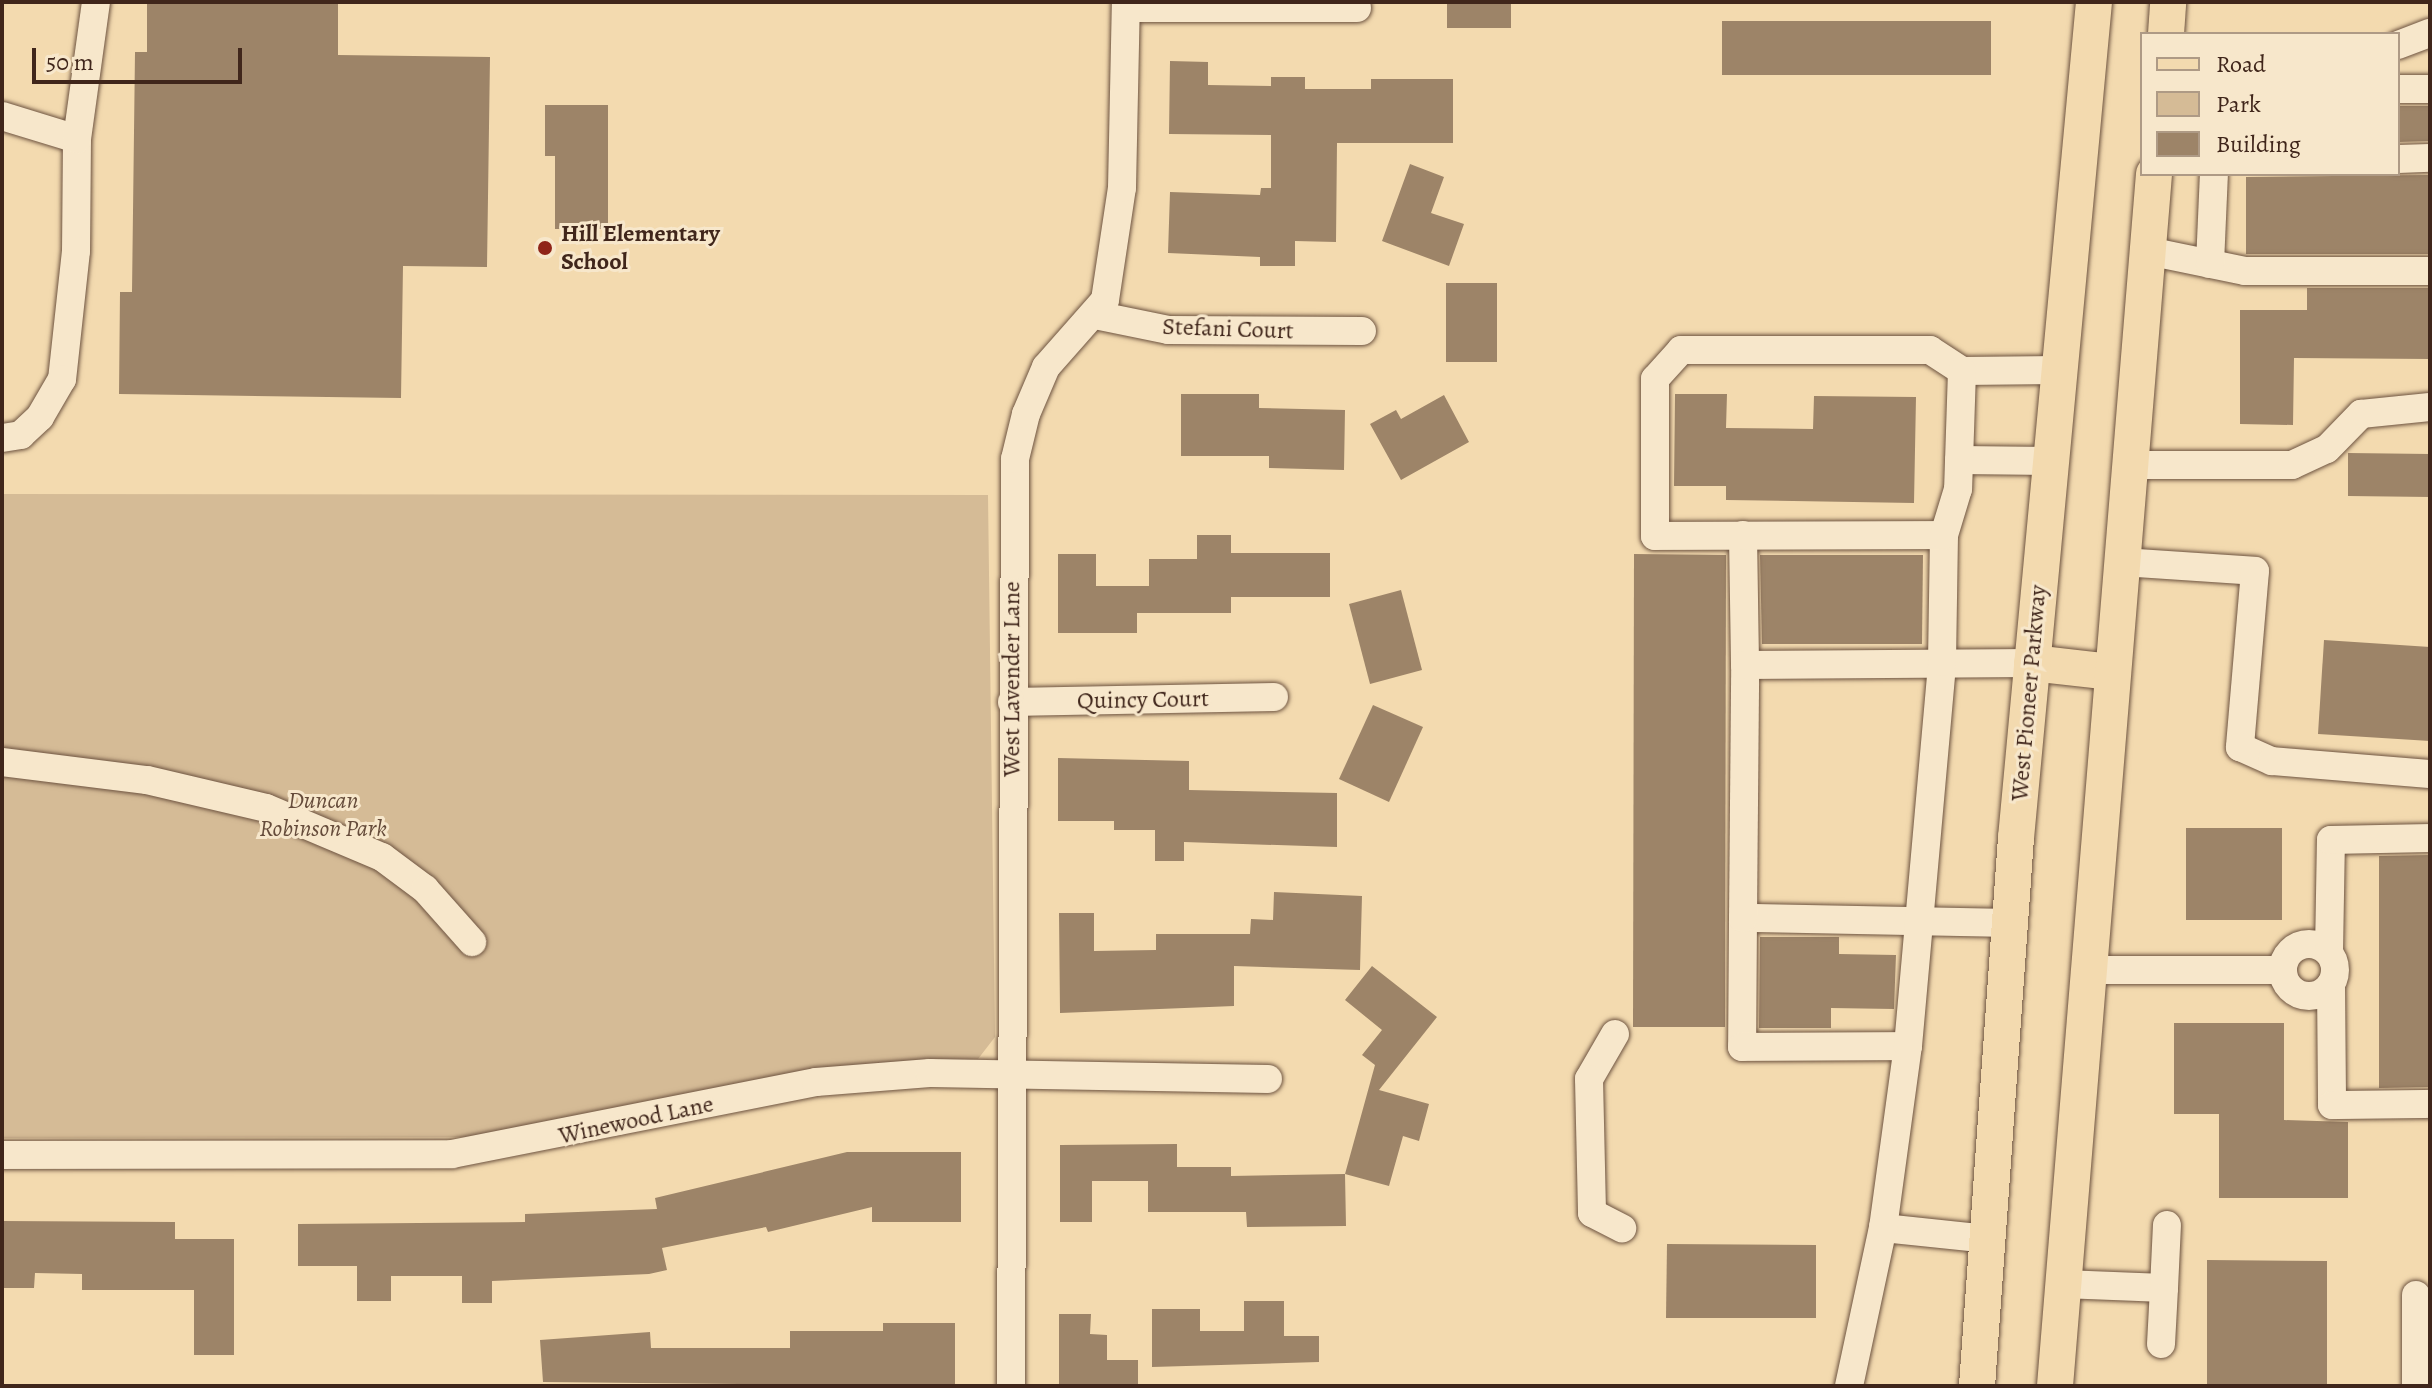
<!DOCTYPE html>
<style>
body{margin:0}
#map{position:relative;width:2432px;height:1388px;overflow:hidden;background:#f3daaf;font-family:Alegreya,serif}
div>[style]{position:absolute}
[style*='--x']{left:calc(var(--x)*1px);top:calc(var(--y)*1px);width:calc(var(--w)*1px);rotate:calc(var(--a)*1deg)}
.green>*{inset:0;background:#d5bb96}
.building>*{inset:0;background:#9d8468}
.roads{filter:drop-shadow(0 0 2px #6d5340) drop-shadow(0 0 2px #6d5340)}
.minor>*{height:28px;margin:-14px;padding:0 14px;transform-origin:14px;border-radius:14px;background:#f7e7cb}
.minor>.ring{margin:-14px;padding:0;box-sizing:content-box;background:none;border:28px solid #f7e7cb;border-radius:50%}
.major>*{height:36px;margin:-18px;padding:0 18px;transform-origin:18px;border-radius:18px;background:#f3daaf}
.dots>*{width:22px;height:22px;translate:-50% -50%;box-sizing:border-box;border:4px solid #f7e7cb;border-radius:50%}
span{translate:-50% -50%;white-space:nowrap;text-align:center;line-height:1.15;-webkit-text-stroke:6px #f7e7cb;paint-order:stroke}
.poi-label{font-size:24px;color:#40261b;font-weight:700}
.left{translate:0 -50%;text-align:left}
.street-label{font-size:24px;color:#40261b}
.park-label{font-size:24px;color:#654b3a;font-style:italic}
.frame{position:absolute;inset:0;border:4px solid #40261b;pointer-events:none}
.legend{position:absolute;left:2140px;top:32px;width:260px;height:144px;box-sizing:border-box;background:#f7e7cb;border:2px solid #ae9a85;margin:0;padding:10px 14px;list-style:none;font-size:24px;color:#40261b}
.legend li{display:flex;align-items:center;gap:16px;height:40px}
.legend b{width:40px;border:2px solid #ae9a85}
.scale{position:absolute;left:32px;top:48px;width:210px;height:36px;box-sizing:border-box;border:4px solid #40261b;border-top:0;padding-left:10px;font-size:24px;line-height:28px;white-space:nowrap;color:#40261b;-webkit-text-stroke:6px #f7e7cb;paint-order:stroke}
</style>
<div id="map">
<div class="green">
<i style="clip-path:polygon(2px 494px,988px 495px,995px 1037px,978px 1059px,764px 1082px,476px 1137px,2px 1138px)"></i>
</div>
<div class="building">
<i style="clip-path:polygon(147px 2px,338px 2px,338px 55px,490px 57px,487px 267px,403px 266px,401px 398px,119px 394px,120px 292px,132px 292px,135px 52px,147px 52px)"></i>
<i style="clip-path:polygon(1447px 2px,1511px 2px,1511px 28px,1447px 28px)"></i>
<i style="clip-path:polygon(1722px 21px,1991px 21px,1991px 75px,1722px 75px)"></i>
<i style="clip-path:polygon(1170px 61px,1208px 62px,1208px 85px,1271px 86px,1271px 77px,1305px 77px,1305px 89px,1371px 89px,1371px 79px,1453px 79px,1453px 143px,1337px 143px,1336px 242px,1295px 241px,1295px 266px,1260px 266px,1260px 257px,1168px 253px,1170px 192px,1260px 195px,1261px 188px,1271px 188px,1271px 135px,1169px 134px)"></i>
<i style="clip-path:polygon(545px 105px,608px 105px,608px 229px,555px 229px,555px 156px,545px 156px)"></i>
<i style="clip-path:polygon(2398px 106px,2430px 106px,2430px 141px,2398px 142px)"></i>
<i style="clip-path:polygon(1410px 164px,1444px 177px,1431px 213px,1464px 224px,1449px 266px,1382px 241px)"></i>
<i style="clip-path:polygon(2430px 175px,2430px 254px,2246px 254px,2246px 177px)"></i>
<i style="clip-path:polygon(1446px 283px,1497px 283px,1497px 362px,1446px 362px)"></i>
<i style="clip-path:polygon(2307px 288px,2430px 288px,2430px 359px,2294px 358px,2293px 425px,2240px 424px,2240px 310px,2307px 310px)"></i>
<i style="clip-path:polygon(1181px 394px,1259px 394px,1259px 408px,1345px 410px,1344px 470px,1269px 468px,1269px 456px,1181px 456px)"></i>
<i style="clip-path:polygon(1675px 394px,1727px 394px,1726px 428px,1813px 429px,1814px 396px,1916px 397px,1914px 503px,1726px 500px,1726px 486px,1674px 486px)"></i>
<i style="clip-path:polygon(1444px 395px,1469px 442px,1401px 480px,1370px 424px,1396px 410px,1401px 419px)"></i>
<i style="clip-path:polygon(2348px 453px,2430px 454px,2430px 497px,2348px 496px)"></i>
<i style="clip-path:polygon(1197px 535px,1231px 535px,1231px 553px,1330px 553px,1330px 597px,1231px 597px,1231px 613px,1137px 613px,1137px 633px,1058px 633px,1058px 554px,1096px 554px,1096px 586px,1149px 586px,1149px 559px,1197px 559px)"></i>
<i style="clip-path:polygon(1634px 554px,1726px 555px,1725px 1027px,1633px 1027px)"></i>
<i style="clip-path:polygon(1760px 555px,1923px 555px,1922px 644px,1762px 644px)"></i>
<i style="clip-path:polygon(1401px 590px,1422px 670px,1370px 684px,1349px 604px)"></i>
<i style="clip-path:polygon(2324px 640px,2430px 647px,2430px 741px,2318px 734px)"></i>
<i style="clip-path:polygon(1373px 705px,1423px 727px,1389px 802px,1339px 779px)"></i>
<i style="clip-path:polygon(1058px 758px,1189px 761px,1189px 790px,1337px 793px,1337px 847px,1184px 842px,1184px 861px,1155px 861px,1155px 830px,1114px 830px,1114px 821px,1058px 821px)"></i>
<i style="clip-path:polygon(2186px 828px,2282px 828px,2282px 920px,2186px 920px)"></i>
<i style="clip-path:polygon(2430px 855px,2430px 1087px,2379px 1088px,2379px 856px)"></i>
<i style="clip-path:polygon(1274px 892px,1362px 896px,1360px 970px,1234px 966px,1234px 1006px,1060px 1013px,1059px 913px,1094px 913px,1094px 951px,1156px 950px,1156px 934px,1250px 934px,1251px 919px,1273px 920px)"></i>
<i style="clip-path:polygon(1760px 937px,1839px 937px,1839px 954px,1896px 955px,1894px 1009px,1831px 1008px,1831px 1028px,1759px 1028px)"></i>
<i style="clip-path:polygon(1372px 966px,1437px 1017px,1379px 1090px,1429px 1104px,1419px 1141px,1403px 1136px,1389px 1186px,1345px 1174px,1375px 1065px,1362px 1055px,1382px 1030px,1345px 1000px)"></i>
<i style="clip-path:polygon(2174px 1023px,2284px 1023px,2284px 1120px,2348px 1122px,2348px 1198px,2219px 1198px,2219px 1114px,2174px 1114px)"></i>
<i style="clip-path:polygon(1177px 1144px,1177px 1167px,1231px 1167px,1231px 1176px,1345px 1174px,1346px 1226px,1247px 1227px,1246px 1212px,1148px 1212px,1148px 1181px,1092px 1181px,1092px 1222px,1060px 1222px,1060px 1145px)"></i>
<i style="clip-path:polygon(847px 1152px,961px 1152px,961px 1222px,872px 1222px,872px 1207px,768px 1232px,766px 1227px,662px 1248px,667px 1270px,649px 1274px,492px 1281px,492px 1303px,462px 1303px,462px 1276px,391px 1276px,391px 1301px,357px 1301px,357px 1266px,298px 1266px,298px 1224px,525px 1222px,525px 1214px,657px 1209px,655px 1198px)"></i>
<i style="clip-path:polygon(2px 1221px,175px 1222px,175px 1239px,234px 1239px,234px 1355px,194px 1355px,194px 1290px,82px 1290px,82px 1274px,35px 1273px,34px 1288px,2px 1288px)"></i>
<i style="clip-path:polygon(1667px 1244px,1816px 1245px,1816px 1318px,1666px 1318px)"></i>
<i style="clip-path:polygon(2207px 1260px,2327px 1261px,2327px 1386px,2207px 1386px)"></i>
<i style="clip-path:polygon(1244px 1301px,1284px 1301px,1284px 1336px,1319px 1336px,1319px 1362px,1152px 1367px,1152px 1309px,1200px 1309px,1200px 1331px,1244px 1331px)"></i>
<i style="clip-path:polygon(1059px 1314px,1091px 1314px,1090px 1334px,1107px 1335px,1107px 1360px,1138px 1360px,1138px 1386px,1059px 1386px)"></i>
<i style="clip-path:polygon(883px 1323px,955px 1323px,955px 1386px,543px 1382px,540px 1340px,650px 1332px,651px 1348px,790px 1348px,790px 1331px,883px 1331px)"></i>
</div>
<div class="roads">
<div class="minor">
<i style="--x:1126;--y:8;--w:231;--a:0"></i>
<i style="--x:2398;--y:45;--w:34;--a:-21"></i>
<i style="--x:2398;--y:89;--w:32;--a:0"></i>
<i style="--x:2;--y:116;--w:78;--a:17"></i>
<i style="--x:77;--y:139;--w:112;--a:90.5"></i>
<i style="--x:76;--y:251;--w:129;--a:96.2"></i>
<i style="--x:62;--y:379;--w:44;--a:120.1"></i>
<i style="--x:40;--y:417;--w:26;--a:137"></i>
<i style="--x:21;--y:435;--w:19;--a:171"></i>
<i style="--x:77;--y:139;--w:138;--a:-82.1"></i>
<i style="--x:2398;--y:159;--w:32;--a:-2"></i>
<i style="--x:2148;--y:251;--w:99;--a:11.7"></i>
<i style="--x:2245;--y:271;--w:185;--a:0"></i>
<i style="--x:2210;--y:264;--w:90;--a:-87.5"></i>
<i style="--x:1095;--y:315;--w:75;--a:11.6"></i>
<i style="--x:1168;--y:330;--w:194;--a:0.3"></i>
<i style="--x:1962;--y:371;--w:97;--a:-0.6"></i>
<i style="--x:1959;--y:460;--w:92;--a:0.6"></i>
<i style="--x:2130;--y:465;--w:162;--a:0"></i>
<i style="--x:2292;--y:465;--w:38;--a:-25"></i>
<i style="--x:2327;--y:449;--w:49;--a:-45.8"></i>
<i style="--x:2361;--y:414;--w:69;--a:-5.8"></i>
<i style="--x:1743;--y:535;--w:130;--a:89.1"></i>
<i style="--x:2121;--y:562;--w:134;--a:3.8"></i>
<i style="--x:2255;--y:571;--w:177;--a:94.9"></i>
<i style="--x:2240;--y:747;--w:35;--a:24"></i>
<i style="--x:2272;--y:761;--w:159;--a:4.7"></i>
<i style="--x:1012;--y:702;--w:262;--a:-1.1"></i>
<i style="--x:2;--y:762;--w:146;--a:7.1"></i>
<i style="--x:147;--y:780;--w:122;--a:13.2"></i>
<i style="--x:266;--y:808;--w:126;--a:22.9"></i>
<i style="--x:382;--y:857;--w:54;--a:36.7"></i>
<i style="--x:425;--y:889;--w:71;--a:48.4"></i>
<i style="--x:1743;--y:918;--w:129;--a:90.4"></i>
<i style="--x:1742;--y:1047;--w:166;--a:-0.3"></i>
<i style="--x:2010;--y:923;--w:267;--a:-178.9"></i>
<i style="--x:1743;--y:918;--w:253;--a:-89.5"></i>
<i style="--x:1745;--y:665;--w:287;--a:-0.4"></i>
<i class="ring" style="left:2283px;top:944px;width:24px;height:24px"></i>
<i style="--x:2329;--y:952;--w:112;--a:-89"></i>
<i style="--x:2331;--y:840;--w:99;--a:-1.2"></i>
<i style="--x:2089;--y:970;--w:194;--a:0"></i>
<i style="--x:2331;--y:984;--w:121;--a:89.5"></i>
<i style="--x:2332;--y:1105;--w:98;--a:-0.6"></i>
<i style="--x:1615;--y:1034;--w:52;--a:120"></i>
<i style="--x:1589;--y:1079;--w:134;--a:88.7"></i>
<i style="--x:1592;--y:1213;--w:34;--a:27"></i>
<i style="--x:2;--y:1155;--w:450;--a:-0.1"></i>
<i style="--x:452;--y:1154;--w:371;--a:-11.2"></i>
<i style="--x:816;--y:1082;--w:114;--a:-4.5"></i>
<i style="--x:930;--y:1073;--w:338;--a:1"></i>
<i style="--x:1883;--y:1228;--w:105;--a:6"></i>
<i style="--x:2063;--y:1284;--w:101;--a:2.3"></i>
<i style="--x:2164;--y:1288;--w:63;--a:-87.3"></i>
<i style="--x:2161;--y:1344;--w:56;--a:-86.9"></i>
<i style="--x:1011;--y:1386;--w:927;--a:-89.75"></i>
<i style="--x:1015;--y:459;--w:46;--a:-76.3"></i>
<i style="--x:1026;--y:414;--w:51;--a:-66.9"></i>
<i style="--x:1046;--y:367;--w:89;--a:-48.6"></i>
<i style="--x:1105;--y:300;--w:113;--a:-81.4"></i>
<i style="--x:1122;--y:188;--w:186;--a:-88.8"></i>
<i style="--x:1849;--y:1386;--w:162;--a:-77.9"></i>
<i style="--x:1883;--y:1228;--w:184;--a:-82.2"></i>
<i style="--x:1908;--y:1046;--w:386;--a:-84.9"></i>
<i style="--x:1942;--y:662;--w:127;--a:-89.1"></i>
<i style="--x:1944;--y:535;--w:289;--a:179.8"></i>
<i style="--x:1655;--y:536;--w:157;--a:-90"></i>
<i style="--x:1655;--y:379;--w:39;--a:-48"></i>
<i style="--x:1681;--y:350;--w:249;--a:0"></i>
<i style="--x:1930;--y:350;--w:38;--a:33"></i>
<i style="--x:1962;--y:371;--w:118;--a:91.9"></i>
<i style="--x:1958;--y:489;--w:48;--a:106.9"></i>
<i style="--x:2416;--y:1386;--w:91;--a:-90"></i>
</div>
<div class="major">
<i style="--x:2166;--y:34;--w:32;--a:-86"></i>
<i style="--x:2032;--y:663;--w:81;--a:6.4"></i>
<i style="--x:1977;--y:1386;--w:549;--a:-85.93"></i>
<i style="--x:2016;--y:838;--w:840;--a:-84.67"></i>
<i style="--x:2055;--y:1386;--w:1216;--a:-85.33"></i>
</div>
</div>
<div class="dots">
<i style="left:545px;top:248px;background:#8f2418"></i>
</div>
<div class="poi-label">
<span class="left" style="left:561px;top:248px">Hill Elementary<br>School</span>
</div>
<div class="street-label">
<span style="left:1228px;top:329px;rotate:2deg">Stefani Court</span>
<span style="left:1012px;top:679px;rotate:-90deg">West Lavender Lane</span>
<span style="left:2029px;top:693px;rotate:-85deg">West Pioneer Parkway</span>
<span style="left:1143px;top:700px;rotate:-1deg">Quincy Court</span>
<span style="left:636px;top:1120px;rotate:-12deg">Winewood Lane</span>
</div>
<div class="park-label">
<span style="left:323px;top:815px">Duncan<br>Robinson Park</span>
</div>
<div class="frame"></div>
<ul class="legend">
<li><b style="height:10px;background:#f3daaf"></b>Road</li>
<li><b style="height:22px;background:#d5bb96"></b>Park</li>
<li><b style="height:22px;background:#9d8468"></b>Building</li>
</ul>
<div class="scale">50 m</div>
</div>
